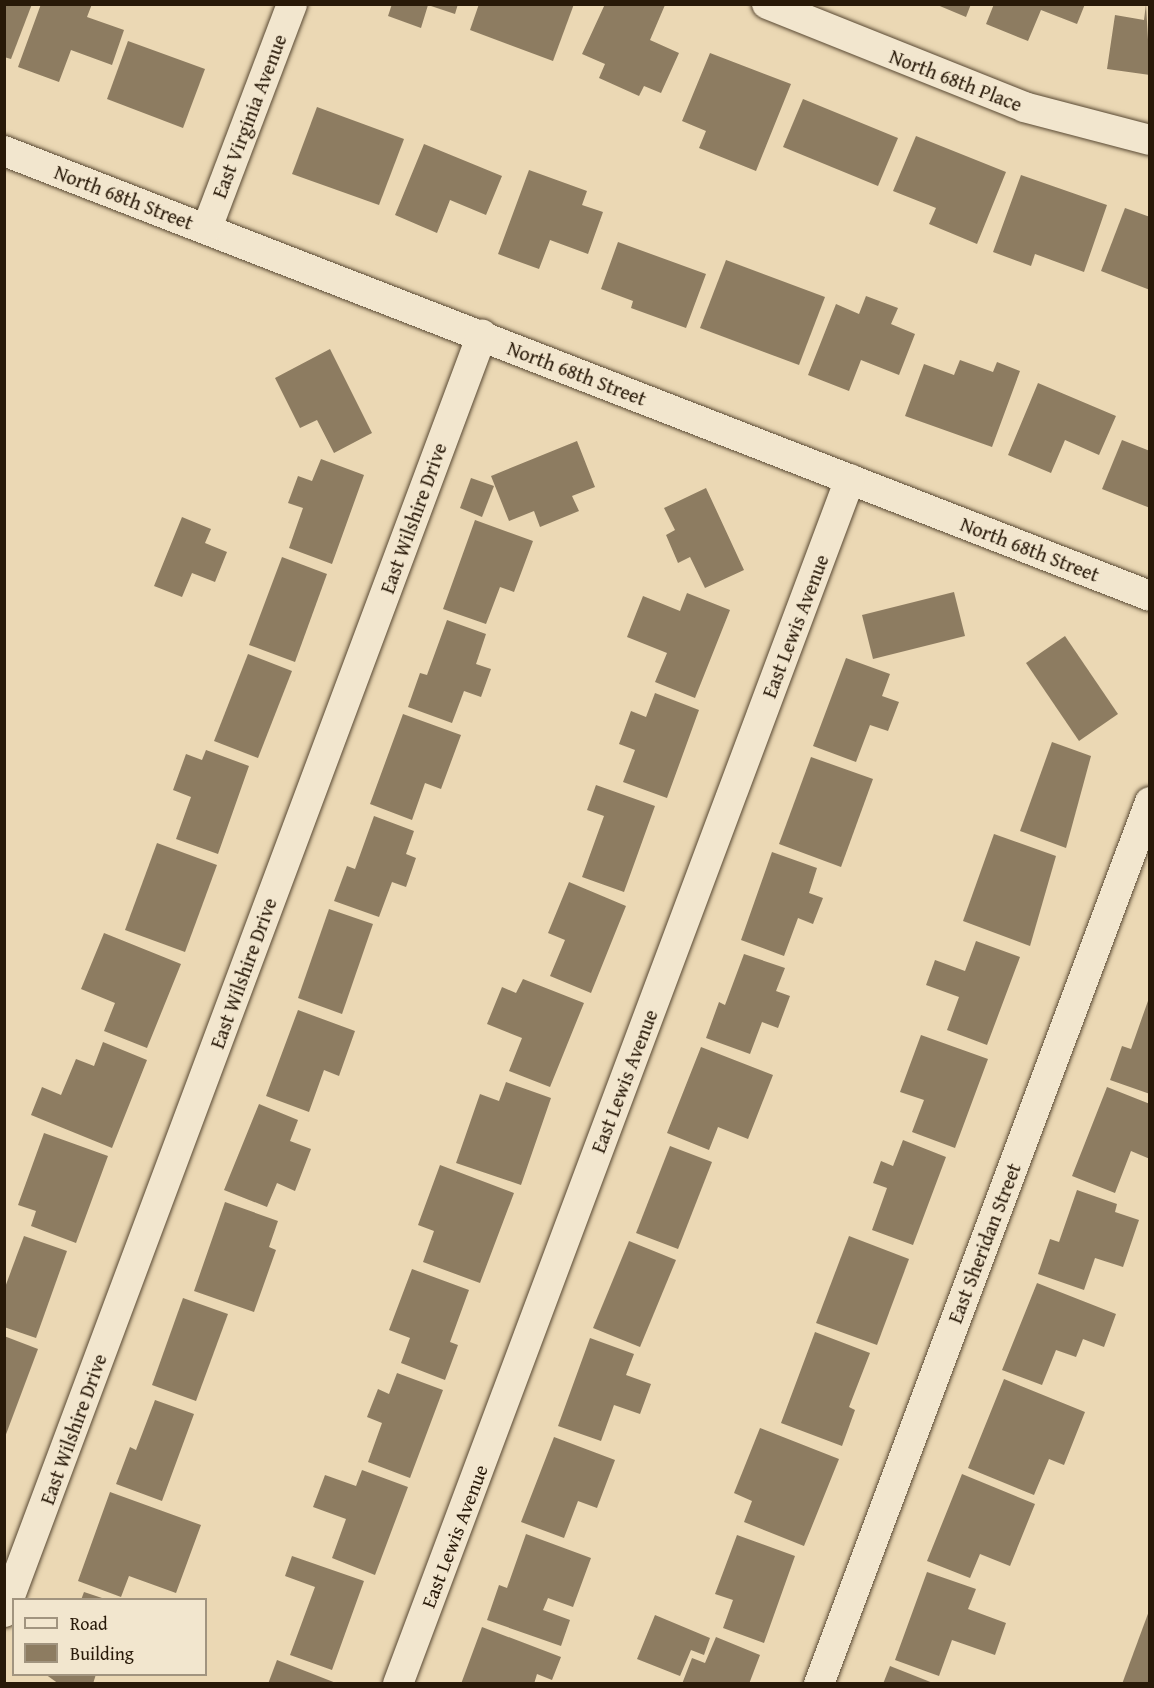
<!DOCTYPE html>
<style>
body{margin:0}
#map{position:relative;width:1154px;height:1688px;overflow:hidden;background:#ebd8b4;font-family:"Gentium Book Plus",serif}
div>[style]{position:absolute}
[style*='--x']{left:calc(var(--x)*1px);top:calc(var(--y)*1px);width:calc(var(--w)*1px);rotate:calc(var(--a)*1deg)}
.building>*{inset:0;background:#8d7c61}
.roads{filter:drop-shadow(0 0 2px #594933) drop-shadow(0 0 2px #594933)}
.minor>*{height:30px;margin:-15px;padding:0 15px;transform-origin:15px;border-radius:15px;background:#f2e6ce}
span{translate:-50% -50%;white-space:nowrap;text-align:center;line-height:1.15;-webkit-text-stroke:5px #f2e6ce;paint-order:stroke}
.street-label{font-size:20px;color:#281908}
.frame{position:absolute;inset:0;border:6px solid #281908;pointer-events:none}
.legend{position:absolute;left:12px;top:1598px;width:195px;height:78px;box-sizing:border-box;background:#f2e6ce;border:2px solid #a1947f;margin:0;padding:8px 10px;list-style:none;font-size:18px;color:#281908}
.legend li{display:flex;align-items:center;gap:12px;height:30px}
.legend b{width:30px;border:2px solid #a1947f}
</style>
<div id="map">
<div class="building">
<i style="clip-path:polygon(4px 4px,32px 4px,11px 59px,4px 57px)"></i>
<i style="clip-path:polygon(41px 4px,92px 4px,87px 17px,124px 30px,112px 65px,71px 50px,59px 82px,18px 67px)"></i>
<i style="clip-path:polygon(392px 4px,458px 4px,455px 14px,428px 5px,421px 28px,388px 16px)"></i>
<i style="clip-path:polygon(479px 4px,574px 4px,553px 61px,470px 30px)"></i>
<i style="clip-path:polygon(605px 4px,665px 5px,650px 40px,679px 53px,661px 93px,644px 86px,639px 96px,599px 78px,605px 64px,582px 54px)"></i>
<i style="clip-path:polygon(935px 4px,971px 4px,966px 17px)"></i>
<i style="clip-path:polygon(994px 4px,1085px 4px,1077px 24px,1041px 10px,1028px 41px,986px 24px)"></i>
<i style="clip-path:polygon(1146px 4px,1150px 75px,1107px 69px,1115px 15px,1144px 20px)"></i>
<i style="clip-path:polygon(128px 41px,205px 69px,183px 128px,107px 99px)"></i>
<i style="clip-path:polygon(710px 53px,791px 84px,756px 171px,699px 148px,706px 131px,682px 121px)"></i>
<i style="clip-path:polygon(803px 99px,898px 138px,878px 186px,783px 147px)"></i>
<i style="clip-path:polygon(317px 107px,404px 139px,379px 205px,292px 174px)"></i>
<i style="clip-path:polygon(916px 136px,1006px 172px,977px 244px,929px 224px,936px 208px,893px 191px)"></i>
<i style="clip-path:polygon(424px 144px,502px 176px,486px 215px,450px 200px,437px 233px,395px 215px)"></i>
<i style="clip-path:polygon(529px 170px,587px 191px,582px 205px,603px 212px,588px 254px,550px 240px,539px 269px,498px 254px)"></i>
<i style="clip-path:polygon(1021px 175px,1107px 205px,1084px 272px,1035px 254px,1031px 266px,993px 252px)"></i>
<i style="clip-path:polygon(1125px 208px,1150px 217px,1150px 290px,1101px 271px)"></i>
<i style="clip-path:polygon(618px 242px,706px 274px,686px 328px,631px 308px,633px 301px,601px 289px)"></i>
<i style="clip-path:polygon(726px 260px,825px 297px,799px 365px,700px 328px)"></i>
<i style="clip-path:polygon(866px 296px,898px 308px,891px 324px,915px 334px,899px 375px,861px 360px,849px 391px,808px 375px,836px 304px,859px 314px)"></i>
<i style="clip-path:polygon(330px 349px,372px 433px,334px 453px,317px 420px,300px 428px,275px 378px)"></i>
<i style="clip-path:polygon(960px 360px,993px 372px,997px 362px,1020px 371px,992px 447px,905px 416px,924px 364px,954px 375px)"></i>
<i style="clip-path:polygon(1038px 383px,1116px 416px,1099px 455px,1065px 440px,1051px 473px,1008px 455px)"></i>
<i style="clip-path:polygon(1122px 440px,1150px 451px,1150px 508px,1102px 489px)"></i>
<i style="clip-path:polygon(577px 441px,595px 487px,572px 496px,579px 511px,540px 527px,534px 511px,509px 521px,491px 476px)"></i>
<i style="clip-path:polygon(321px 459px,364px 475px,332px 564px,289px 548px,303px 508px,288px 503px,298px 476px,312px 481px)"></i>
<i style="clip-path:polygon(471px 478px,494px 486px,482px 517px,460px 508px)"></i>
<i style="clip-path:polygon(706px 488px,744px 570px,705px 588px,690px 557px,678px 563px,666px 535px,675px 530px,664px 508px)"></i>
<i style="clip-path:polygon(182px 517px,211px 529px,205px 543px,227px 552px,215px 582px,192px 573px,182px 597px,154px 586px)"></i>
<i style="clip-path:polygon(475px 520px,533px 541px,514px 592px,500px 587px,486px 624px,443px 609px)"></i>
<i style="clip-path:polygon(282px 557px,327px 574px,295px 662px,249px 645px)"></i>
<i style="clip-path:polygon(954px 592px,965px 636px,873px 659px,862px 615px)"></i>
<i style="clip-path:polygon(687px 593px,730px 610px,695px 698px,655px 682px,667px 653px,627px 637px,643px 596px,680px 611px)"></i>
<i style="clip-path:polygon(447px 620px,486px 634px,476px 664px,491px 669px,481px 697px,464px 691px,452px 723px,408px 707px,420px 673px,427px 675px)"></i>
<i style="clip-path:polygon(1065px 636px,1118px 714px,1079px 741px,1026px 663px)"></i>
<i style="clip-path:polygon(248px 654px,292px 671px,258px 758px,214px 741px)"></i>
<i style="clip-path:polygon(846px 658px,890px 674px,882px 696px,899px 702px,888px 731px,870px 725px,856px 762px,813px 746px)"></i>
<i style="clip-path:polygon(655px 693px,699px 710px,667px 798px,623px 782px,635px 750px,619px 744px,631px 711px,646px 717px)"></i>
<i style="clip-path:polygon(403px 714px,461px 735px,441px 789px,425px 783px,412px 820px,370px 804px)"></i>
<i style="clip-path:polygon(1052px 742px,1091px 756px,1066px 848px,1020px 831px)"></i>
<i style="clip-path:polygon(206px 750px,249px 766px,218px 854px,176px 839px,191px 797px,173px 790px,186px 754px,202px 760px)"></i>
<i style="clip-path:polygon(811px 757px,873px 779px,841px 867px,779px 844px)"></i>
<i style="clip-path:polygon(596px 785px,655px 806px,624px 892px,582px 877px,604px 816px,587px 810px)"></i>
<i style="clip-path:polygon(374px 816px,414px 831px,406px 854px,416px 858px,406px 887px,392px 882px,379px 917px,334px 901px,347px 866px,355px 869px)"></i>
<i style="clip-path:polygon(994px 834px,1056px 856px,1030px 946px,963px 921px)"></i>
<i style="clip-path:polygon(157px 843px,217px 865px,185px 952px,125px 930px)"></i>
<i style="clip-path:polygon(772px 852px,817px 868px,809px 893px,823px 898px,813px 924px,798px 918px,784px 956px,741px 940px)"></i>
<i style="clip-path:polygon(569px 882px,626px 906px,591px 993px,550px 976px,565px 940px,548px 933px)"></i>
<i style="clip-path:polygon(329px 909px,373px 924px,342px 1014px,298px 998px)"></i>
<i style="clip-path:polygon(104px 933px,181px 964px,147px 1048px,104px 1031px,115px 1003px,81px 989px)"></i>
<i style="clip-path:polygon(976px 941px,1020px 957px,987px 1045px,947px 1030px,959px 997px,926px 985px,935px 960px,965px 971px)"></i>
<i style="clip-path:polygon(744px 954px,785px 968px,776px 991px,790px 996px,778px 1028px,762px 1022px,750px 1054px,706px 1038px,719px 1002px,725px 1005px)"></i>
<i style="clip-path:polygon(523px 979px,584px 1003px,550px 1087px,509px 1071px,522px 1038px,487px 1024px,502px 987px,516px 993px)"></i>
<i style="clip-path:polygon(1149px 998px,1150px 998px,1150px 1094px,1110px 1080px,1122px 1046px,1131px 1049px)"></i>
<i style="clip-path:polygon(298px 1010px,355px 1031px,339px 1076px,324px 1070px,309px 1112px,266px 1096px)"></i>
<i style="clip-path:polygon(921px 1035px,988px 1059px,955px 1148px,912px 1132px,924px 1100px,900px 1092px)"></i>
<i style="clip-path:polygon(103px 1042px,147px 1060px,112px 1148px,31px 1115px,42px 1087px,61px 1095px,76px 1059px,94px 1066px)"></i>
<i style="clip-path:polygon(701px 1047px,773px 1075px,748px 1139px,718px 1127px,709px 1150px,667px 1133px)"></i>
<i style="clip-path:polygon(506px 1082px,551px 1098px,521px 1185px,456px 1163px,480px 1094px,499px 1101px)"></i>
<i style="clip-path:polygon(1107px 1087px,1150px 1104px,1150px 1159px,1131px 1151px,1115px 1193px,1072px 1176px)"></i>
<i style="clip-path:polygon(259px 1104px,298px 1120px,290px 1141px,311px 1149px,295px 1191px,277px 1183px,267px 1207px,224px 1190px)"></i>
<i style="clip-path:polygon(44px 1133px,108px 1156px,76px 1243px,31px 1226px,36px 1211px,18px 1205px)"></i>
<i style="clip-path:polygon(903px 1140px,946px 1157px,913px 1245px,872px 1230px,887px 1188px,873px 1183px,881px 1161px,893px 1166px)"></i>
<i style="clip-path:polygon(670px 1146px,712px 1162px,678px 1249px,636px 1233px)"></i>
<i style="clip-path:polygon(440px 1165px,514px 1193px,480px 1283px,423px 1262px,434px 1231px,418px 1225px)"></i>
<i style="clip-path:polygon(1077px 1190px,1117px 1204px,1115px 1212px,1139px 1220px,1123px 1267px,1095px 1258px,1084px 1290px,1038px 1274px,1050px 1239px,1059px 1242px)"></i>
<i style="clip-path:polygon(225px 1202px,278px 1221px,269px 1247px,276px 1250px,254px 1312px,194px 1291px)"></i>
<i style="clip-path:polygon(24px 1236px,67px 1251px,36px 1338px,4px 1327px,4px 1290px)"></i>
<i style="clip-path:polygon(849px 1236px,909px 1259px,877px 1345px,816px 1323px)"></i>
<i style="clip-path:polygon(629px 1241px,676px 1260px,640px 1347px,593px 1328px)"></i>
<i style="clip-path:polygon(412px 1269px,469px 1290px,450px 1342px,458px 1345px,445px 1380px,401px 1363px,410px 1338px,389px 1330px)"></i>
<i style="clip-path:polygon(1037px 1283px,1116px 1314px,1104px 1347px,1083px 1339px,1076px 1357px,1056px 1350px,1042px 1385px,1002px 1370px)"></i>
<i style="clip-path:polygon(183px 1298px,228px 1314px,196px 1401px,152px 1385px)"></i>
<i style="clip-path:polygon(815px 1332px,870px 1353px,849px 1407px,855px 1410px,842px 1446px,781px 1423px)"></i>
<i style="clip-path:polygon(4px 1336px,38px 1349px,5px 1437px,4px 1437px)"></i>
<i style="clip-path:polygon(590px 1338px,634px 1354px,626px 1375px,651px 1384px,640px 1414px,614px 1405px,601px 1441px,558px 1426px)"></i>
<i style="clip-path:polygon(397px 1373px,443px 1390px,410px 1478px,368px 1462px,382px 1423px,367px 1417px,378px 1389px,389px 1394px)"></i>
<i style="clip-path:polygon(1004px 1379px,1085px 1412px,1064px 1465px,1049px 1459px,1034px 1495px,968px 1468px)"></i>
<i style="clip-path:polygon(155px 1400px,194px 1414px,162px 1501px,116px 1484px,130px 1447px,136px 1450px)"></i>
<i style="clip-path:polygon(760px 1428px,839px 1459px,804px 1546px,744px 1522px,752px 1501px,734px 1493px)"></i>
<i style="clip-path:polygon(554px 1437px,615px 1460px,597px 1508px,578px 1501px,564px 1538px,521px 1522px)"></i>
<i style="clip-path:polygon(362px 1470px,408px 1487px,375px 1575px,332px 1558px,346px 1519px,313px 1507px,325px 1475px,356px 1486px)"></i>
<i style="clip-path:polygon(962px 1474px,1035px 1504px,1010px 1566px,980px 1554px,970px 1578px,927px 1561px)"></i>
<i style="clip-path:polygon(110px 1492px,201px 1525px,176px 1593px,129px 1576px,121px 1597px,78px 1581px)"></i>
<i style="clip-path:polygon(526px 1534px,591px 1558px,573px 1607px,548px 1598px,543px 1610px,570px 1620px,561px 1646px,487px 1620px,499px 1585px,507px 1588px)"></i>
<i style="clip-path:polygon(737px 1535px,795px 1556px,764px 1643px,723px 1628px,733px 1600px,715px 1594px)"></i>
<i style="clip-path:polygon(292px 1556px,364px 1581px,332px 1670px,290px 1655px,315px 1587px,285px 1576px)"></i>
<i style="clip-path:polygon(927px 1572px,976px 1589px,968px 1609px,1006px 1623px,995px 1655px,952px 1640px,939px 1676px,895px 1660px)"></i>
<i style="clip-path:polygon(84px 1592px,105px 1599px,105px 1600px,81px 1600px)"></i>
<i style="clip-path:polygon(1149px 1611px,1150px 1684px,1122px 1684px)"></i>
<i style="clip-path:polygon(655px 1615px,710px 1638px,704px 1655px,691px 1650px,680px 1676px,637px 1659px)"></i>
<i style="clip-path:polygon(482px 1627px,561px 1657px,552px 1680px,537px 1674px,534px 1684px,461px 1684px)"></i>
<i style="clip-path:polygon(716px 1637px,760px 1655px,749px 1684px,682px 1684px,692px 1658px,705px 1663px)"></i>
<i style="clip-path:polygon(277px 1660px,336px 1683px,336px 1684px,268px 1684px)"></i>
<i style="clip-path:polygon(890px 1666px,933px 1683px,933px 1684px,883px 1684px)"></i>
<i style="clip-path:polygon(45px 1674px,96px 1674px,93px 1684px,59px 1684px)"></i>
</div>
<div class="roads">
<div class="minor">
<i style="--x:767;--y:4;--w:277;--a:21.8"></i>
<i style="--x:1024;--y:107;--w:130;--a:14.7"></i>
<i style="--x:4;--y:151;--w:1229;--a:21.22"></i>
<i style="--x:207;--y:228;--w:240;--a:-69.2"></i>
<i style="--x:4;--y:1612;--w:1364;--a:-69.48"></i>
<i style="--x:398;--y:1684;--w:1287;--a:-69.44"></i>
<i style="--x:819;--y:1684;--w:942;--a:-69.43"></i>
</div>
</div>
<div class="street-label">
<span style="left:956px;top:80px;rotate:21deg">North 68th Place</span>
<span style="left:249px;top:116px;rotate:-69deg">East Virginia Avenue</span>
<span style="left:124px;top:197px;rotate:21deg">North 68th Street</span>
<span style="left:577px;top:373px;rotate:21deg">North 68th Street</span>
<span style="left:413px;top:518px;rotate:-70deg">East Wilshire Drive</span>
<span style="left:1030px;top:549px;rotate:21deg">North 68th Street</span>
<span style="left:795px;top:626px;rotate:-69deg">East Lewis Avenue</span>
<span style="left:243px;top:973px;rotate:-70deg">East Wilshire Drive</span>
<span style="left:624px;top:1081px;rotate:-69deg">East Lewis Avenue</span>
<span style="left:984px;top:1243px;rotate:-69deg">East Sheridan Street</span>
<span style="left:73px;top:1429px;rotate:-70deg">East Wilshire Drive</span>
<span style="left:454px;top:1536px;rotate:-69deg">East Lewis Avenue</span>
</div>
<div class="frame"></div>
<ul class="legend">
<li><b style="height:8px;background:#f2e6ce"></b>Road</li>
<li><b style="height:16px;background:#8d7c61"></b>Building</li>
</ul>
</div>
